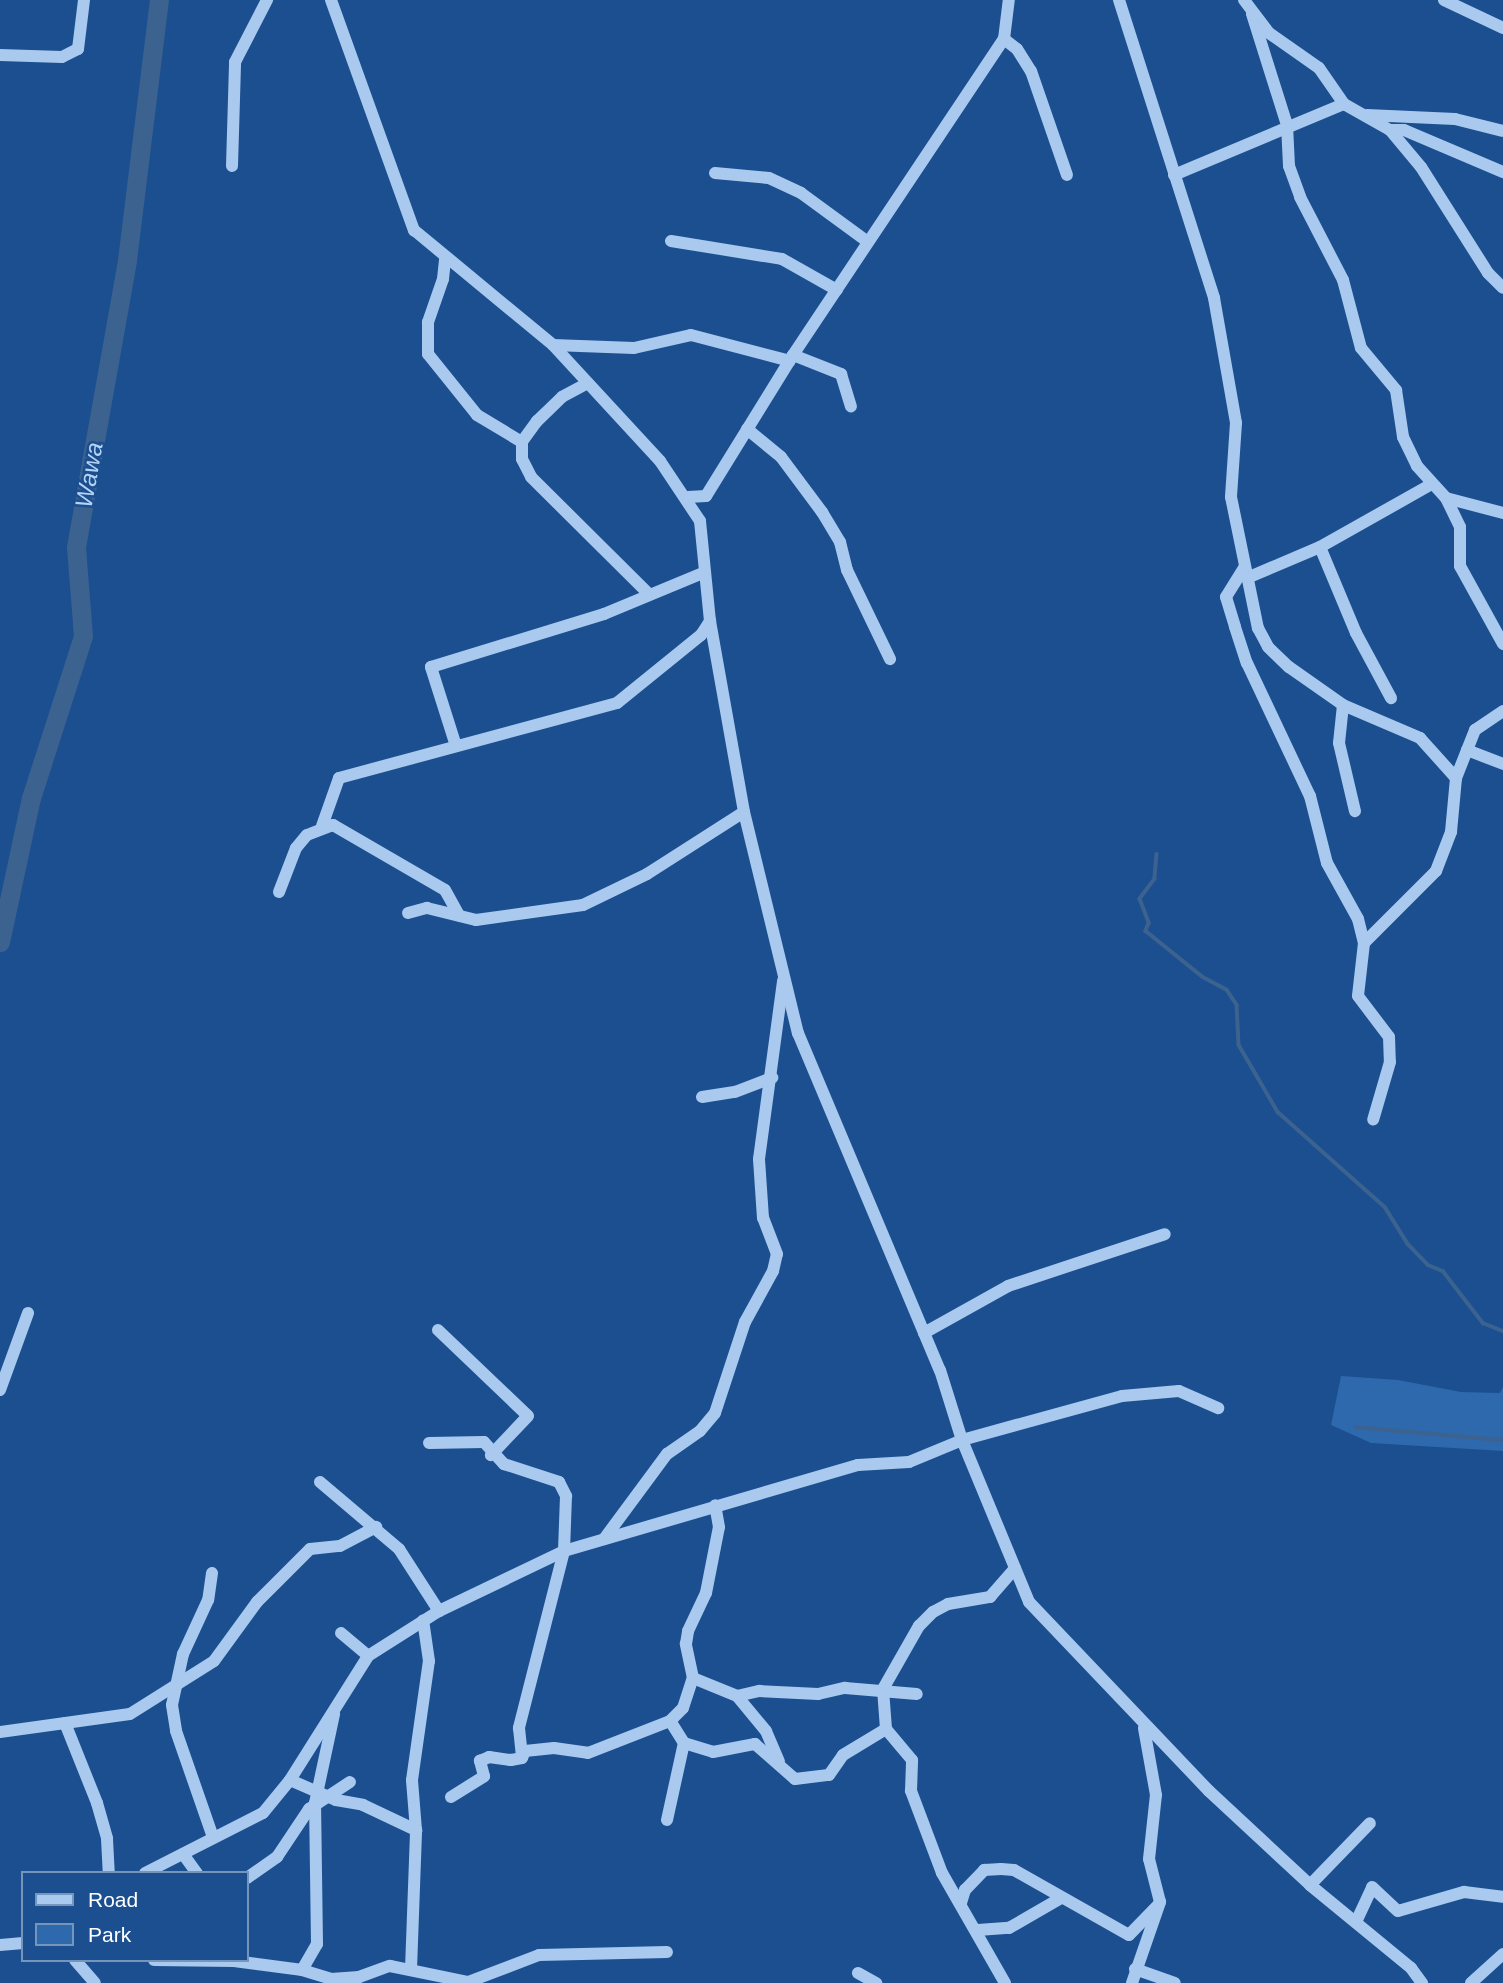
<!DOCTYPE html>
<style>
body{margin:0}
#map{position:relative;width:1503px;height:1983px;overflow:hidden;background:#1b4f8f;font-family:Helvetica,sans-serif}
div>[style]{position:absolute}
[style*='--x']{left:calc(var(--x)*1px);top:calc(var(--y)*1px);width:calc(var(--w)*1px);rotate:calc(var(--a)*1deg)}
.green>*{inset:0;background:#2e69ad}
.stream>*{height:3.5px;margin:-1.75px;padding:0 1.75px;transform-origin:1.75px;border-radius:1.75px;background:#3c6290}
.river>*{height:19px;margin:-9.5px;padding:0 9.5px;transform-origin:9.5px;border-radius:9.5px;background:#3c6290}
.minor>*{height:12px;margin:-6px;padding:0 6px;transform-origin:6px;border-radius:6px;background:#a9c9ee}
span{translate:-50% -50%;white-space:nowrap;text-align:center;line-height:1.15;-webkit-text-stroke:5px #1b4f8f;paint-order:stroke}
.water-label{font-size:24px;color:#b5d3f5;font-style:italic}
.legend{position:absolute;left:21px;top:1871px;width:228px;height:91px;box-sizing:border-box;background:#1b4f8f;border:2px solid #7695bc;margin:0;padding:9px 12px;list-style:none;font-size:21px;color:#fff}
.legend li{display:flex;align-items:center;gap:14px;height:35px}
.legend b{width:35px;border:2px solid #7695bc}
</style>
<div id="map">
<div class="green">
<i style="clip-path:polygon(1341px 1376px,1398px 1380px,1461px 1392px,1500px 1393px,1503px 1387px,1503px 1451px,1371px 1443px,1331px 1425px)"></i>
</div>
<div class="stream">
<i style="--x:1157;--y:854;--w:25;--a:95"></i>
<i style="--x:1155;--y:879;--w:25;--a:127"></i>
<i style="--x:1140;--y:899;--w:26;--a:69"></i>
<i style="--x:1149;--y:923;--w:9;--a:111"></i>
<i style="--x:1146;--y:931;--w:73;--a:38.9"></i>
<i style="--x:1203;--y:977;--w:27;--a:28"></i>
<i style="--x:1227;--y:990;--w:18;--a:56"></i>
<i style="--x:1237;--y:1005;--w:40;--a:87.1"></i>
<i style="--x:1239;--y:1045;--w:78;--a:59.8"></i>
<i style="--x:1278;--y:1112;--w:143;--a:41.6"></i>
<i style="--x:1385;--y:1207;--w:44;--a:58.1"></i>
<i style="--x:1408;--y:1244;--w:29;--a:46"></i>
<i style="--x:1428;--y:1265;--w:16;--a:22"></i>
<i style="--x:1443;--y:1271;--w:66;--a:52.4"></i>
<i style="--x:1483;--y:1323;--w:22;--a:22"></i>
<i style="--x:1356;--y:1427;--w:148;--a:5.1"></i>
</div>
<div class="river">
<i style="--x:0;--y:942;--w:147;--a:-77.9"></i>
<i style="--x:31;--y:798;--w:170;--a:-72.2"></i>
<i style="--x:83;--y:636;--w:89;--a:-94.5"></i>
<i style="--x:76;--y:547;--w:291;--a:-79.9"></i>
<i style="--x:127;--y:260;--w:262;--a:-83"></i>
</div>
<div class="minor">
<i style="--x:331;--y:0;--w:245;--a:70.2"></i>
<i style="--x:414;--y:230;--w:180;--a:39.6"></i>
<i style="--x:553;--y:345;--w:158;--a:47.3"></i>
<i style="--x:660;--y:461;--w:72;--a:56.3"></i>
<i style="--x:700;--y:521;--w:100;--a:84.3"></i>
<i style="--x:710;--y:621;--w:194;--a:79.9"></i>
<i style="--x:744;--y:812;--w:228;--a:76.3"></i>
<i style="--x:798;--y:1033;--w:366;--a:67.2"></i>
<i style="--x:940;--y:1370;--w:73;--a:72.6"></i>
<i style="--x:962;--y:1440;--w:175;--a:67.5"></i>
<i style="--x:1029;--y:1602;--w:261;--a:46.4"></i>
<i style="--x:1209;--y:1791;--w:138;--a:42.9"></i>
<i style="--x:1310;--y:1885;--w:131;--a:39.4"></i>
<i style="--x:1411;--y:1968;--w:19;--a:54"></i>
<i style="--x:1119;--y:0;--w:313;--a:72.3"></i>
<i style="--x:1214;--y:298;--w:127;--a:80"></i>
<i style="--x:1236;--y:423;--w:74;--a:93.9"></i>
<i style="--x:1231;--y:497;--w:134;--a:78.4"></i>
<i style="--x:1258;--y:628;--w:21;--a:62"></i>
<i style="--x:1268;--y:647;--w:29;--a:44"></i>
<i style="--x:1289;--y:667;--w:66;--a:35.1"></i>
<i style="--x:1343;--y:705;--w:84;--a:23.2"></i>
<i style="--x:1420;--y:738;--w:54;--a:48"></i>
<i style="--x:1244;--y:0;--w:41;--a:52.9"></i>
<i style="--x:1269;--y:33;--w:61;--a:35"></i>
<i style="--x:1319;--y:68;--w:44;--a:55.2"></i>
<i style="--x:1344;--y:104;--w:53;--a:29.5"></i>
<i style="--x:1390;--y:130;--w:48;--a:50"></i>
<i style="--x:1421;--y:167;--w:125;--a:57.7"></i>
<i style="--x:1488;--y:273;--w:21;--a:45"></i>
<i style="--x:1444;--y:0;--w:65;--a:25.4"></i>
<i style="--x:1252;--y:14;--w:116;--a:72.5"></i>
<i style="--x:1287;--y:125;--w:41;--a:87.2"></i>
<i style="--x:1289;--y:166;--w:33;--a:70"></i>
<i style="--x:1300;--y:197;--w:93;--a:62.6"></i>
<i style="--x:1343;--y:280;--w:70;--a:75.2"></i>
<i style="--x:1361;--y:348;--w:55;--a:50.2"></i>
<i style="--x:1396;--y:390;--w:48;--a:81.5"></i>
<i style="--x:1403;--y:437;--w:32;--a:64"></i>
<i style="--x:1417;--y:466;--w:43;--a:47.8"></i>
<i style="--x:1446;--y:498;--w:32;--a:64"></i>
<i style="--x:1460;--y:527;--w:39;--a:90"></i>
<i style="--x:1460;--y:566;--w:89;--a:61.1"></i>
<i style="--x:1004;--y:39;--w:16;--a:38"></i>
<i style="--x:1017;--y:49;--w:26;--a:58"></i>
<i style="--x:1031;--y:71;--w:110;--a:70.9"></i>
<i style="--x:0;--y:55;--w:62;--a:1.8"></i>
<i style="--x:62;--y:57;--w:18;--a:-27"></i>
<i style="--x:78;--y:49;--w:49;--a:-83"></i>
<i style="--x:1367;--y:115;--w:88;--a:2.6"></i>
<i style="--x:1455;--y:119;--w:49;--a:14"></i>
<i style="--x:1390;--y:130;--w:14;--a:0"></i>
<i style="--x:1404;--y:130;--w:108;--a:23"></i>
<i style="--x:232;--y:166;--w:104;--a:-88.3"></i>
<i style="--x:235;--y:62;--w:70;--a:-62.7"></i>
<i style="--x:715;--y:173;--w:54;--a:5.3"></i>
<i style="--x:769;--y:178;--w:35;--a:25"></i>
<i style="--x:801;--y:193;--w:83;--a:36.2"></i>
<i style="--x:1174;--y:175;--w:184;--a:-22.7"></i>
<i style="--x:671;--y:241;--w:112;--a:9.2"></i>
<i style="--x:782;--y:259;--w:63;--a:29.4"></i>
<i style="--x:445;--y:260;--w:19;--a:96"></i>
<i style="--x:443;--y:279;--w:46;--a:109.2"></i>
<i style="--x:428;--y:322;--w:32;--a:90"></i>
<i style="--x:428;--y:354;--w:78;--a:51.2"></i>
<i style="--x:477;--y:415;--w:52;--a:31"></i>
<i style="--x:553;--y:345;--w:81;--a:2.1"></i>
<i style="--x:634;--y:348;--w:58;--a:-12.8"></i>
<i style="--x:691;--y:335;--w:102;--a:14.7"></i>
<i style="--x:793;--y:355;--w:52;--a:21.6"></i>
<i style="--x:841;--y:374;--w:34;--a:73"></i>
<i style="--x:586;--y:384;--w:27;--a:152"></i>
<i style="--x:562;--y:397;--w:35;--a:136"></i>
<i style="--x:537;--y:421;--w:26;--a:126"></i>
<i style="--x:522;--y:442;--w:17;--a:90"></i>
<i style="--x:522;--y:459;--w:20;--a:63"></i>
<i style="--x:531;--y:477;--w:166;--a:44.8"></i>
<i style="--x:747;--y:429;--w:44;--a:39.5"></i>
<i style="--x:781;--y:457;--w:69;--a:53.3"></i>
<i style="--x:822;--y:512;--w:35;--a:59"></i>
<i style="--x:840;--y:542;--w:29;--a:76"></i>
<i style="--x:847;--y:570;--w:99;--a:64.2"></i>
<i style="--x:688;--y:497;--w:18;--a:-3"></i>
<i style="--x:706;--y:496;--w:166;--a:-58.3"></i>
<i style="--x:793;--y:355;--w:380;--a:-56.3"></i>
<i style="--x:1004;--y:39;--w:39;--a:-83"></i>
<i style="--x:1446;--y:498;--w:59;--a:14.7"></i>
<i style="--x:1320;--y:547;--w:93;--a:67.3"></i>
<i style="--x:1356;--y:633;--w:74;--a:61.7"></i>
<i style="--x:1244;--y:568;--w:34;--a:122"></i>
<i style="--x:1226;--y:597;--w:31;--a:73"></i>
<i style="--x:1235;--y:627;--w:38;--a:72"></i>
<i style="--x:1247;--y:663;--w:147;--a:64.7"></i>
<i style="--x:1310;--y:796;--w:69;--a:75.8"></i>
<i style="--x:1327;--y:863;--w:64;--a:61"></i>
<i style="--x:1358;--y:919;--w:25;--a:76"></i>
<i style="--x:1364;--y:943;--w:53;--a:96.5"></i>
<i style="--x:1358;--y:996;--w:51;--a:52.9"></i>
<i style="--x:1389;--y:1037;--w:25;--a:88"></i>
<i style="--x:1390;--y:1062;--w:60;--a:106.3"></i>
<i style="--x:1247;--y:578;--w:79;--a:-23"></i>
<i style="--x:1320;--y:547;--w:126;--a:-29.4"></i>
<i style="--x:1343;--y:705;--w:38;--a:96"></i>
<i style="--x:1339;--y:743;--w:70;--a:76.8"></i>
<i style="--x:456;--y:746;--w:83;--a:-107.6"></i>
<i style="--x:431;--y:667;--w:181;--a:-17"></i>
<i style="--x:604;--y:614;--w:107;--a:-22.5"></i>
<i style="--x:1467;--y:750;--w:39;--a:21"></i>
<i style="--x:322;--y:826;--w:51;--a:-70.5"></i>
<i style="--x:339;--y:778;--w:288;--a:-15.1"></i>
<i style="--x:617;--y:703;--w:108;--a:-39"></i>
<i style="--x:701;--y:635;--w:17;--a:-57"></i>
<i style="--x:279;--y:892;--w:47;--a:-68.9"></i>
<i style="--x:296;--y:848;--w:17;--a:-50"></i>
<i style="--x:307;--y:835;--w:28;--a:-21"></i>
<i style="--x:333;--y:825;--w:129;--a:30.1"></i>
<i style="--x:445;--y:890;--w:29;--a:61"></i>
<i style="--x:408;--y:913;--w:20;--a:-15"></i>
<i style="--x:427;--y:908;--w:50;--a:13.8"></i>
<i style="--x:476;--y:920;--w:108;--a:-8"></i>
<i style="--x:583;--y:905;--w:71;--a:-25.8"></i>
<i style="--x:647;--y:874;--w:115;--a:-32.6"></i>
<i style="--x:1364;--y:943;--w:102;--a:-45"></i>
<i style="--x:1436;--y:871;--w:42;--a:-69"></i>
<i style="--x:1451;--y:832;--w:54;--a:-84.7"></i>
<i style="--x:1456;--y:778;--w:52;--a:-68.4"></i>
<i style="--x:1475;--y:730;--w:34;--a:-34"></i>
<i style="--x:702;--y:1097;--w:33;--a:-9"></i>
<i style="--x:735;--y:1092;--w:40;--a:-21"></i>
<i style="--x:438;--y:1330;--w:124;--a:43.7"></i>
<i style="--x:528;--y:1416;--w:54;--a:133.5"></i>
<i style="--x:924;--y:1333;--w:96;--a:-29.2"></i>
<i style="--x:1008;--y:1286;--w:165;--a:-18.3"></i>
<i style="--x:0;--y:1390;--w:82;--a:-70"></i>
<i style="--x:429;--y:1443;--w:55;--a:-1"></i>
<i style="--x:484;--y:1442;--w:30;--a:48"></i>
<i style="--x:504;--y:1464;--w:58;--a:18.1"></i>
<i style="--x:559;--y:1482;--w:16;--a:63"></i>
<i style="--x:566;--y:1496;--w:55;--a:92.1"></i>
<i style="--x:564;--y:1551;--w:183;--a:104.3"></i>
<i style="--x:519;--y:1728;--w:29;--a:84"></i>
<i style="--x:320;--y:1482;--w:104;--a:40.3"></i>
<i style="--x:399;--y:1549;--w:74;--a:57.2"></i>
<i style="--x:604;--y:1539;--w:106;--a:-53.5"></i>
<i style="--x:667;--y:1454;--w:40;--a:-34.9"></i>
<i style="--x:700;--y:1431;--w:23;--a:-50"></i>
<i style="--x:715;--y:1413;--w:96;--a:-71.8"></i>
<i style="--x:745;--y:1322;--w:58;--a:-61.2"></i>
<i style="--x:773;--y:1271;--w:17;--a:-77"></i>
<i style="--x:777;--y:1254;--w:39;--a:-111"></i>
<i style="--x:763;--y:1218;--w:59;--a:-93.9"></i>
<i style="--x:759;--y:1159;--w:180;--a:-82.3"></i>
<i style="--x:212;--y:1573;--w:27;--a:98"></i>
<i style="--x:208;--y:1600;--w:60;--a:114.8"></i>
<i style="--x:183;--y:1654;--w:52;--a:102.2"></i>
<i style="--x:172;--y:1705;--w:26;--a:81"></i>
<i style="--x:176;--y:1731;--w:112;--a:70.8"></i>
<i style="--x:341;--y:1633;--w:35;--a:40"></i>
<i style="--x:693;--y:1678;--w:48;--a:22.2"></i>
<i style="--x:737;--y:1696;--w:45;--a:50.4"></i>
<i style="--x:766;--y:1731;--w:33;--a:67"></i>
<i style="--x:737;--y:1696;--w:23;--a:-13"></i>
<i style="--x:759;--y:1691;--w:59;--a:2.9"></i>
<i style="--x:818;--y:1694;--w:28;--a:-13"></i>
<i style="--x:845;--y:1688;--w:72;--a:4.8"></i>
<i style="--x:65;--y:1723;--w:86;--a:68.2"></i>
<i style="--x:97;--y:1803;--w:37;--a:74"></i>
<i style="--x:107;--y:1839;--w:34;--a:87"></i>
<i style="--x:0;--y:1732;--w:131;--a:-7.9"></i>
<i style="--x:130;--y:1714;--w:99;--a:-32.2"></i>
<i style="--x:214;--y:1661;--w:73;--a:-53.9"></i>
<i style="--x:257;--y:1602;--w:75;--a:-45"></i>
<i style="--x:310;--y:1549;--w:30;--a:-6"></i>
<i style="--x:340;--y:1546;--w:41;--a:-27.8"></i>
<i style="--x:684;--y:1743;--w:30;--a:17"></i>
<i style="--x:713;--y:1752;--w:43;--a:-10.8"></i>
<i style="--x:755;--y:1744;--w:53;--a:41.2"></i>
<i style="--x:795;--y:1779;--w:34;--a:-7"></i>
<i style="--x:829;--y:1775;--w:24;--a:-55"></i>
<i style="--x:843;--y:1755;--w:50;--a:-31.2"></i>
<i style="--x:290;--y:1780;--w:50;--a:23.5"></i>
<i style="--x:336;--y:1800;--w:27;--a:10"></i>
<i style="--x:363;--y:1805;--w:59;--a:25.3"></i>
<i style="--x:451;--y:1797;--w:39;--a:-32"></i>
<i style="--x:484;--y:1776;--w:16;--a:-105"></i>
<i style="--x:480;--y:1761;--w:10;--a:-24"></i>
<i style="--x:489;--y:1757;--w:22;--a:8"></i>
<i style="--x:511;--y:1760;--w:11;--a:-10"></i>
<i style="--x:522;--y:1758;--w:8;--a:-67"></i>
<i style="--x:525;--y:1751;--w:29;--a:-6"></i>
<i style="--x:554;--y:1748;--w:34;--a:8"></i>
<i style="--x:588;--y:1753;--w:88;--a:-21.3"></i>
<i style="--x:670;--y:1721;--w:18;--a:-45"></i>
<i style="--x:683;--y:1708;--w:32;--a:-72"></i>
<i style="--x:693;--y:1678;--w:35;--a:-102"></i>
<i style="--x:686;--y:1644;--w:13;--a:-81"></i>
<i style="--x:688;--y:1631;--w:42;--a:-64.7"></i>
<i style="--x:706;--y:1593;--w:67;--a:-78.9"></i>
<i style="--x:719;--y:1527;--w:22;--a:-100"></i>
<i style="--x:667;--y:1820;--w:79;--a:-77.6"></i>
<i style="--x:684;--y:1743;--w:26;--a:-122"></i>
<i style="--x:183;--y:1854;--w:24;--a:54"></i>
<i style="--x:145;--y:1873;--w:132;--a:-27"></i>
<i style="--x:263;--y:1813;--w:43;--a:-50.7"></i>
<i style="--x:290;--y:1780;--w:146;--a:-57.8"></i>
<i style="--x:368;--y:1656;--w:84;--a:-32.4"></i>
<i style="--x:439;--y:1611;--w:139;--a:-25.6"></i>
<i style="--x:564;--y:1551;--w:306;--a:-16.3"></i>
<i style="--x:858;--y:1465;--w:51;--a:-3.4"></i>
<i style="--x:909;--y:1462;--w:57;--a:-22.5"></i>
<i style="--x:962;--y:1440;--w:166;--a:-15.4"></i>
<i style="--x:1122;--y:1396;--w:57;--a:-5"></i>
<i style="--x:1179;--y:1391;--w:43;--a:23.6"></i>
<i style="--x:247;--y:1878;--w:37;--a:-35"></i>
<i style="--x:277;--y:1857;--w:58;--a:-56.3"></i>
<i style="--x:309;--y:1809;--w:49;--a:-33.4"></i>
<i style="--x:1310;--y:1885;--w:86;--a:-45.9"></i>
<i style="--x:961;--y:1903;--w:14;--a:-73"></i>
<i style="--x:965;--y:1890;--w:28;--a:-46"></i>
<i style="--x:984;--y:1870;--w:17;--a:-3"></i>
<i style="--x:1001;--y:1869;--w:13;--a:4"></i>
<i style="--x:1014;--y:1870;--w:132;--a:29.5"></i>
<i style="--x:1129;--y:1935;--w:43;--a:-45.9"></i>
<i style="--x:1356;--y:1922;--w:38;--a:-65"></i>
<i style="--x:1372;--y:1887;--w:35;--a:43"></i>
<i style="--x:1398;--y:1911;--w:69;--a:-16.1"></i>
<i style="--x:1464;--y:1892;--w:39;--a:7"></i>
<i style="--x:978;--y:1930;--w:31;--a:-4"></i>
<i style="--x:1009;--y:1928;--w:60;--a:-30"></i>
<i style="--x:0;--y:1945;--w:23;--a:-5"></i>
<i style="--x:75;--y:1960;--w:30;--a:49"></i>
<i style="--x:154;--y:1960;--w:80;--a:0.7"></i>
<i style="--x:234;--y:1961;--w:69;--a:7.5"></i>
<i style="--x:302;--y:1970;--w:30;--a:17"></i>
<i style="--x:331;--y:1979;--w:28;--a:-4"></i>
<i style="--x:359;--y:1977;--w:33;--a:-20"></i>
<i style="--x:390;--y:1966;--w:80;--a:11.6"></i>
<i style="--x:468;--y:1982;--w:76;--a:-20.8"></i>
<i style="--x:539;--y:1955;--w:128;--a:-1.3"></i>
<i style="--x:411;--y:1969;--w:139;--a:-87.9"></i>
<i style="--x:416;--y:1830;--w:50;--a:-94.6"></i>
<i style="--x:412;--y:1780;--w:120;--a:-81.9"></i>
<i style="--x:429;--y:1661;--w:41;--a:-98.3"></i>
<i style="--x:1135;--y:1969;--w:42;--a:19.3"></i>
<i style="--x:302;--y:1970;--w:30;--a:-60"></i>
<i style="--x:317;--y:1944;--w:141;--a:-90.8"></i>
<i style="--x:315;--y:1803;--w:91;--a:-77.9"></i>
<i style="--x:858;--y:1973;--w:21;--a:29"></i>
<i style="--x:1005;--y:1983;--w:127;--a:-119.8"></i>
<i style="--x:942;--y:1873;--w:88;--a:-110.7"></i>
<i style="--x:911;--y:1791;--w:31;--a:-88"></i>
<i style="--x:912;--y:1760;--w:40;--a:-130"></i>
<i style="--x:886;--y:1729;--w:40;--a:-94.3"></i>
<i style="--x:883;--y:1689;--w:73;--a:-60.3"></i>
<i style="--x:919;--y:1626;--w:20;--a:-45"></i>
<i style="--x:933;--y:1612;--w:17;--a:-28"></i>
<i style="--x:948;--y:1604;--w:43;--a:-9.5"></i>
<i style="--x:990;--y:1597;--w:38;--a:-49"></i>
<i style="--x:1132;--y:1983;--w:86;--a:-70.9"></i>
<i style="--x:1160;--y:1902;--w:44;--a:-104.3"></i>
<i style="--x:1149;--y:1859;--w:64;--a:-83.8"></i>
<i style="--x:1156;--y:1795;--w:68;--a:-100.2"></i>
<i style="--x:1471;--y:1983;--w:43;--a:-42.2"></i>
</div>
<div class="water-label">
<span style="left:89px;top:475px;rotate:-80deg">Wawa</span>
</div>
<ul class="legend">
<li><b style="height:9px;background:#a9c9ee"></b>Road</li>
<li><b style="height:19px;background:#2e69ad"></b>Park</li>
</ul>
</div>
